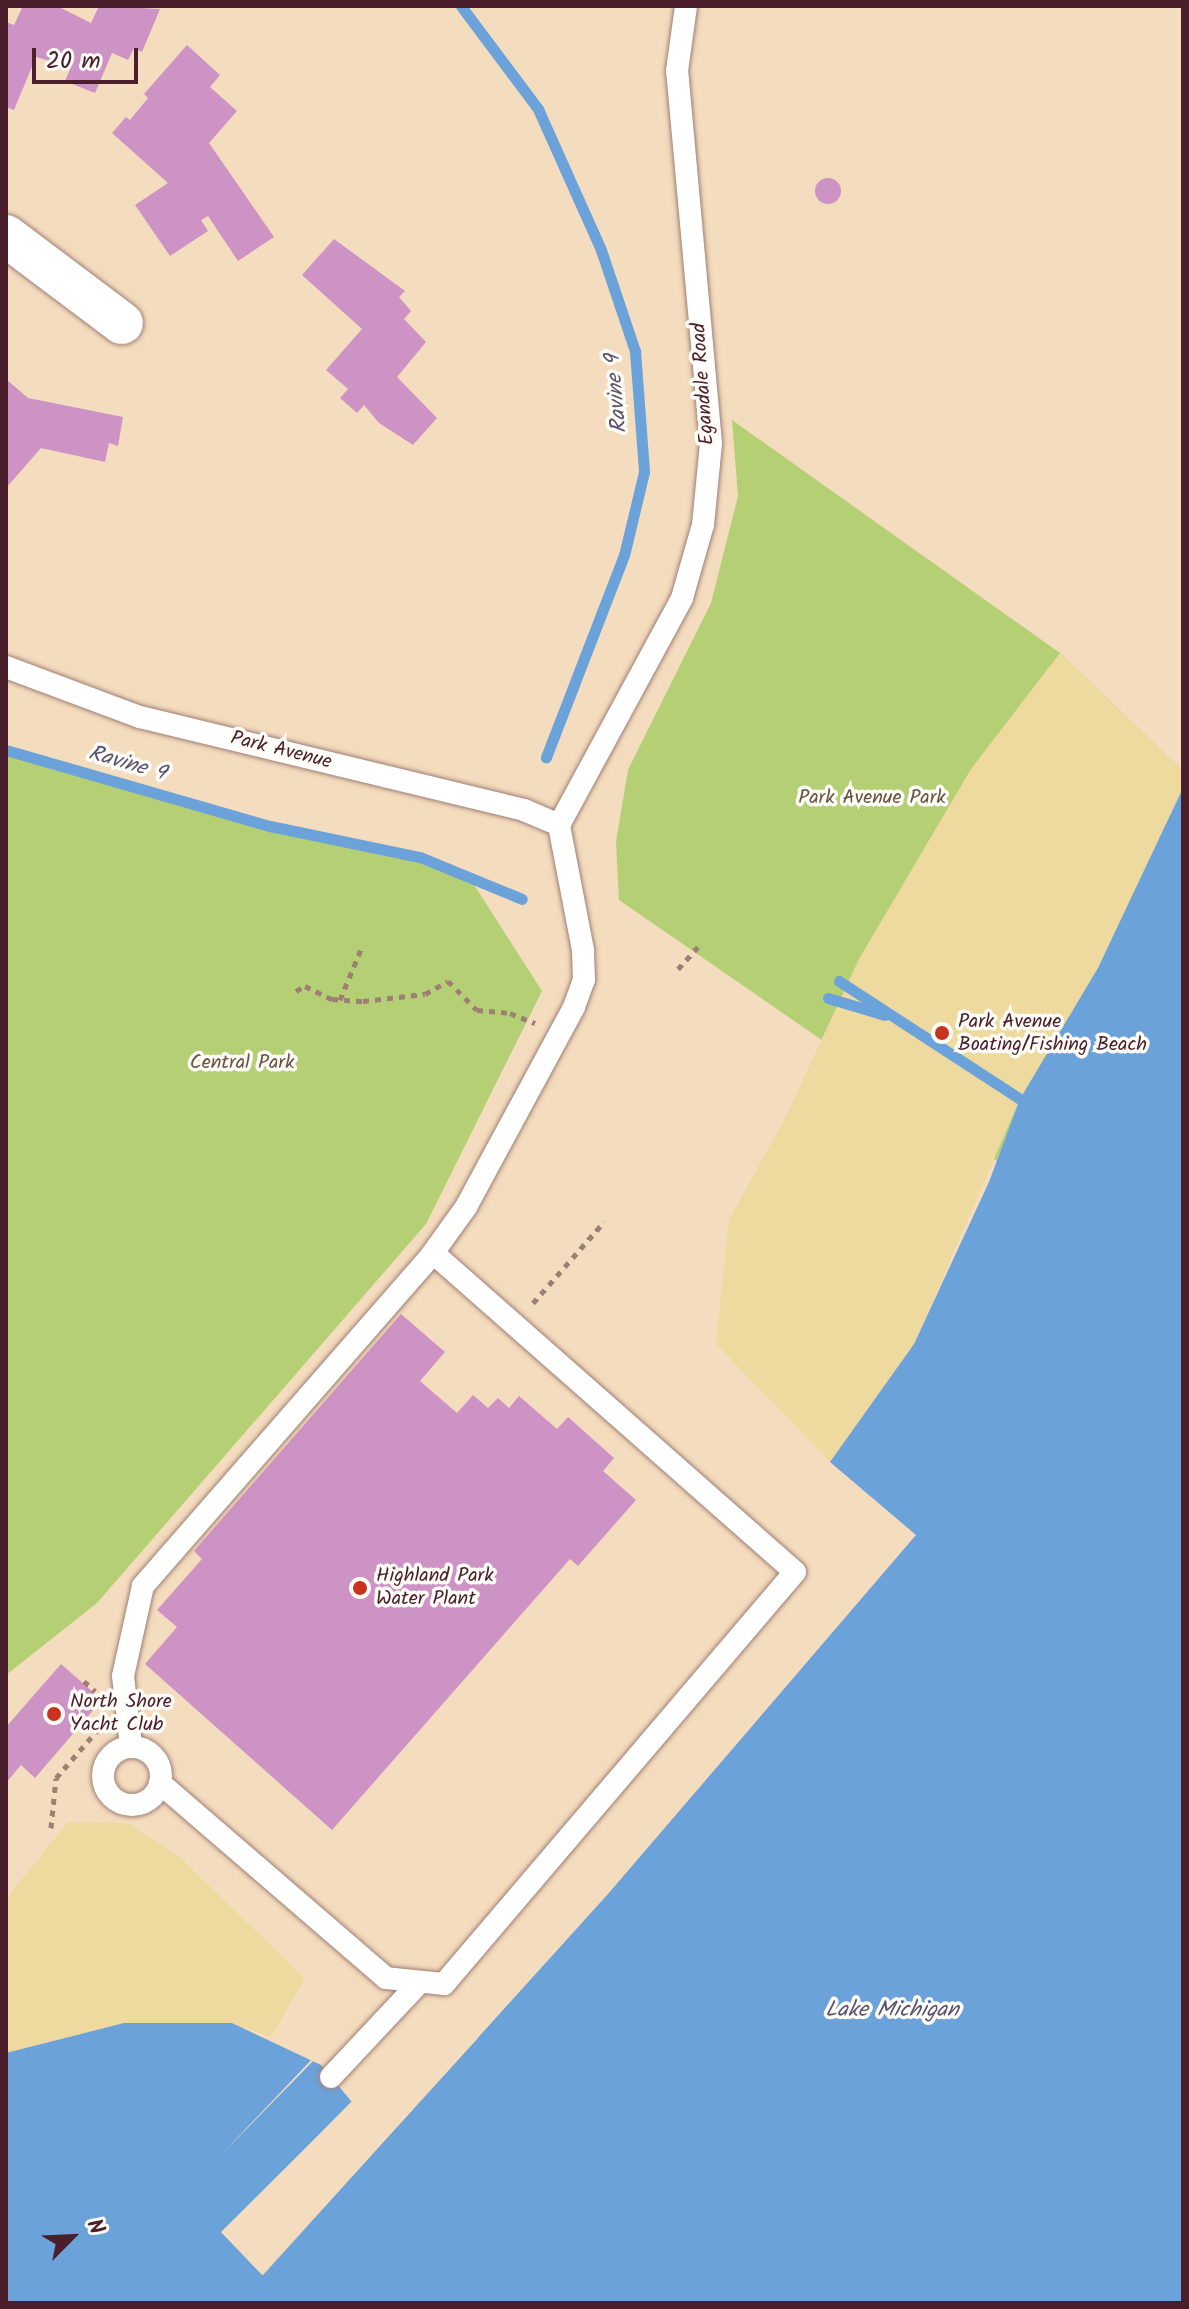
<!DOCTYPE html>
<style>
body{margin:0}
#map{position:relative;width:1189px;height:2309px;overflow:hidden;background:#f4dcbe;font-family:Kalam,sans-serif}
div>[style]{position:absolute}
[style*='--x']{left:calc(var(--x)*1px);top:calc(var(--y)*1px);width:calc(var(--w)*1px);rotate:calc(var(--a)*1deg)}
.green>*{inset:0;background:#b5cf75}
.sand>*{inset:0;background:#eeda9e}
.water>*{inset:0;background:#6ba2d9}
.pier>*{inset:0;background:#f4dcbe}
.stream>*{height:11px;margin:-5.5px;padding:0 5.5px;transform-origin:5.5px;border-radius:5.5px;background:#6ba2d9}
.building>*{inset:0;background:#cd93c4}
.round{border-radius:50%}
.path>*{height:5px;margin-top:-2.5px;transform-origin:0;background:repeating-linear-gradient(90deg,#9f7e74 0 6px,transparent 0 12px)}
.roads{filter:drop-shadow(0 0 2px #9f7e74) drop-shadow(0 0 2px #9f7e74)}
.lane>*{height:22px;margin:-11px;padding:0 11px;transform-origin:11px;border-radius:11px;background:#fff}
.lane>.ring{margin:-11px;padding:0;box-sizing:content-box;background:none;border:22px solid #fff;border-radius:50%}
.street>*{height:42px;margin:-21px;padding:0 21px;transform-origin:21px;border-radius:21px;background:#fff}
.dots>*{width:22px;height:22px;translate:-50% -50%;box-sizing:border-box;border:4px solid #fdfcf7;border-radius:50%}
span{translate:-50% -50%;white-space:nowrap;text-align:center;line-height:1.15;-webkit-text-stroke:7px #fdfcf7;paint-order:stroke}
.street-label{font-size:20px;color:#4a1f2b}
.park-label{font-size:20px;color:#6a5441}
.poi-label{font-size:20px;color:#4a1f2b}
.left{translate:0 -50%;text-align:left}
.water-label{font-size:22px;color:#575371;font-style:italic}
.frame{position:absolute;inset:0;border:8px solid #4a1f2b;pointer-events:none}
.north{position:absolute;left:32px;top:2197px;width:80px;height:80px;-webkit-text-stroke:6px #fdfcf7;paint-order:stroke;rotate:66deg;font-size:22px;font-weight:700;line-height:32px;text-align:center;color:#4a1f2b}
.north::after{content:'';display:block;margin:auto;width:28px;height:36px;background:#4a1f2b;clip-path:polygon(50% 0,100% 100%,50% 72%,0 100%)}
.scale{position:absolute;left:32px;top:48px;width:106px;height:36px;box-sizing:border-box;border:4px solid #4a1f2b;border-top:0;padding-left:10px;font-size:24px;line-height:28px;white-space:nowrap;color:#4a1f2b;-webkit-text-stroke:6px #fdfcf7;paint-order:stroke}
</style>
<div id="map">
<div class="green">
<i style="clip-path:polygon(732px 420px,1060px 653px,1183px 771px,1183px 787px,1098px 968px,1020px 1099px,997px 1161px,619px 900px,616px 842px,628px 770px,711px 603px,738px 496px)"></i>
<i style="clip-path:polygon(6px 750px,270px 826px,420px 857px,469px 877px,542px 991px,426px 1224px,97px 1603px,6px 1675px)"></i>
</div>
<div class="sand">
<i style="clip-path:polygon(1060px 653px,1183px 771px,1183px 787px,1098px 968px,1020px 1099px,914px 1344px,830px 1462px,716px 1344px,729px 1220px,786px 1116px,859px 959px,971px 769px)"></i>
<i style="clip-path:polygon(68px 1822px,127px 1823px,177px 1855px,305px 1978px,271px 2037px,232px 2023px,124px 2023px,6px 2053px,6px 1899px)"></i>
</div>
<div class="water">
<i style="clip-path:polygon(1183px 788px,1183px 2303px,6px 2303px,6px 2053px,124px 2023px,232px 2023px,321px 2065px,352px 2102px,221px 2232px,263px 2275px,608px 1894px,916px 1535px,830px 1462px,914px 1344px,989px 1182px,1020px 1099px,1098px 968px)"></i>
</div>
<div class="pier">
<i style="clip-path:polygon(475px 2035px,478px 2038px,262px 2275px,222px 2233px,354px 2099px,355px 2104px,226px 2232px,262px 2270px)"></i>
<i style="clip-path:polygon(314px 2057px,316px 2058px,220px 2156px)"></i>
</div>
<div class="stream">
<i style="--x:461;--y:6;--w:129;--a:53.2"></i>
<i style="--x:538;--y:109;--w:154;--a:65.9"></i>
<i style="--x:601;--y:250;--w:107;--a:71.4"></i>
<i style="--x:635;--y:351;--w:121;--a:85.7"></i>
<i style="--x:644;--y:472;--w:85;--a:103.5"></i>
<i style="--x:624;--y:555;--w:217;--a:111.1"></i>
<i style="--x:6;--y:750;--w:275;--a:16.1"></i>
<i style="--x:270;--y:826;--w:153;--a:11.7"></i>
<i style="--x:420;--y:857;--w:110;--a:22.4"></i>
<i style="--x:839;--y:981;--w:216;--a:33.1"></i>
<i style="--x:828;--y:998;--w:59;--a:16.6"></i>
</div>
<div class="building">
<i style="clip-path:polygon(23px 6px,57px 6px,91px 23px,99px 6px,160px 9px,142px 52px,134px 48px,128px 60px,112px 53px,95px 93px,65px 81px,71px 67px,36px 57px,14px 110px,6px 107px,6px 22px,14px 25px)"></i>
<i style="clip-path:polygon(187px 45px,220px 75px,210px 87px,237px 111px,209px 143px,274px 237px,238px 261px,208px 216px,201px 220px,208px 231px,170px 256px,135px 205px,168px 183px,112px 133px,126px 117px,130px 120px,148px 98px,144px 94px)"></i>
<i class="round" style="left:815px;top:178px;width:26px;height:26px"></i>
<i style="clip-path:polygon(334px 239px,405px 291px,399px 297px,411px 311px,404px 319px,426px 342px,397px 377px,437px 418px,413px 445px,379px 423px,364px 405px,357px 413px,340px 398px,348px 389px,326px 370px,362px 329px,302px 275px)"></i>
<i style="clip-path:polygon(6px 379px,28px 398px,123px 417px,118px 446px,109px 443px,105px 462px,41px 448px,6px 488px)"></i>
<i style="clip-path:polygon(401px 1314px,445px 1352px,420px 1381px,457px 1413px,473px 1395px,488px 1408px,498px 1398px,509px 1408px,519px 1396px,557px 1429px,568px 1417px,614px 1458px,603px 1471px,636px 1500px,578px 1566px,570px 1559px,332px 1830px,145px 1664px,177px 1627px,157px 1610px,202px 1559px,194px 1551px)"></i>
<i style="clip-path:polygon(61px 1664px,102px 1700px,35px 1778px,21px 1765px,6px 1783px,6px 1727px)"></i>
</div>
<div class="path">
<i style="--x:678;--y:969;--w:30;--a:-48"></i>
<i style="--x:296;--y:991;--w:10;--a:-29"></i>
<i style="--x:305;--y:986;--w:30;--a:26"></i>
<i style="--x:332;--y:999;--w:31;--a:4"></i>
<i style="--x:363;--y:1001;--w:62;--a:-6.4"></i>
<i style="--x:425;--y:994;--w:26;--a:-29"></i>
<i style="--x:448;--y:981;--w:41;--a:45"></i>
<i style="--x:477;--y:1010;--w:33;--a:5"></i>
<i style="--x:510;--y:1013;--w:27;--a:22"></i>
<i style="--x:340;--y:1000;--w:55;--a:-67.6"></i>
<i style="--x:533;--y:1303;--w:108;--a:-48.8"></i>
<i style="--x:84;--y:1681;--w:15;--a:42"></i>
<i style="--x:51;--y:1828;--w:50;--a:-84.3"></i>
<i style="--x:56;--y:1778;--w:69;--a:-49.1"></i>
</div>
<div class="roads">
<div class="lane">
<i style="--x:6;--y:667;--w:143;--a:20.5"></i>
<i style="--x:140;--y:717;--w:395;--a:13.6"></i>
<i style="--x:524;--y:810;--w:38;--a:23"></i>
<i style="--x:559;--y:825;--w:258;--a:-61.5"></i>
<i style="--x:682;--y:598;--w:76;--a:-74"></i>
<i style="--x:703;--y:525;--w:82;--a:-84.4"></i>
<i style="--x:711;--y:443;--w:374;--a:-95.2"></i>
<i style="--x:677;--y:71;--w:66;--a:-82.1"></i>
<i style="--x:131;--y:1746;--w:70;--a:-96.5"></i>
<i style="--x:123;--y:1676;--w:92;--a:-77.5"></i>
<i style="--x:143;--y:1586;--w:442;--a:-48.9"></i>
<i style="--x:433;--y:1253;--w:57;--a:-54.3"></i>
<i style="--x:466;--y:1207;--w:227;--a:-61.6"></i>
<i style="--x:574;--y:1007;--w:29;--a:-70"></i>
<i style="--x:584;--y:980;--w:30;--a:-92"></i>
<i style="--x:583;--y:950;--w:127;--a:-100.9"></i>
<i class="ring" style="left:103px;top:1747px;width:36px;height:36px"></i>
<i style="--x:160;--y:1783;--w:298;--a:40.8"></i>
<i style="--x:386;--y:1978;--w:58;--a:5.9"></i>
<i style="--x:444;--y:1984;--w:541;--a:-49.57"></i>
<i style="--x:795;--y:1572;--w:482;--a:-138.6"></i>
<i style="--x:331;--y:2077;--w:127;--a:-46.9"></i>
</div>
<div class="street">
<i style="--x:6;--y:236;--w:145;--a:36.9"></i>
</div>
</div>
<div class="dots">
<i style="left:942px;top:1033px;background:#c8321e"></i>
<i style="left:360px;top:1588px;background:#c8321e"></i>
<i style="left:54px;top:1714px;background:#c8321e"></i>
</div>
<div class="street-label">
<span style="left:704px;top:384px;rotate:-94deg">Egandale Road</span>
<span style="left:281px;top:751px;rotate:14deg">Park Avenue</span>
</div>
<div class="park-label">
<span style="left:872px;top:798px">Park Avenue Park</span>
<span style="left:242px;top:1063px">Central Park</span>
</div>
<div class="poi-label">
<span class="left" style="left:958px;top:1034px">Park Avenue<br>Boating/Fishing Beach</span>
<span class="left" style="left:376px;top:1588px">Highland Park<br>Water Plant</span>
<span class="left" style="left:70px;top:1714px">North Shore<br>Yacht Club</span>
</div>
<div class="water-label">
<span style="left:617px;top:394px;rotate:-95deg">Ravine 9</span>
<span style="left:127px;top:764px;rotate:16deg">Ravine 9</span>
<span style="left:892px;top:2011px">Lake Michigan</span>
</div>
<div class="frame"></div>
<div class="north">N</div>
<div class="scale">20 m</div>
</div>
